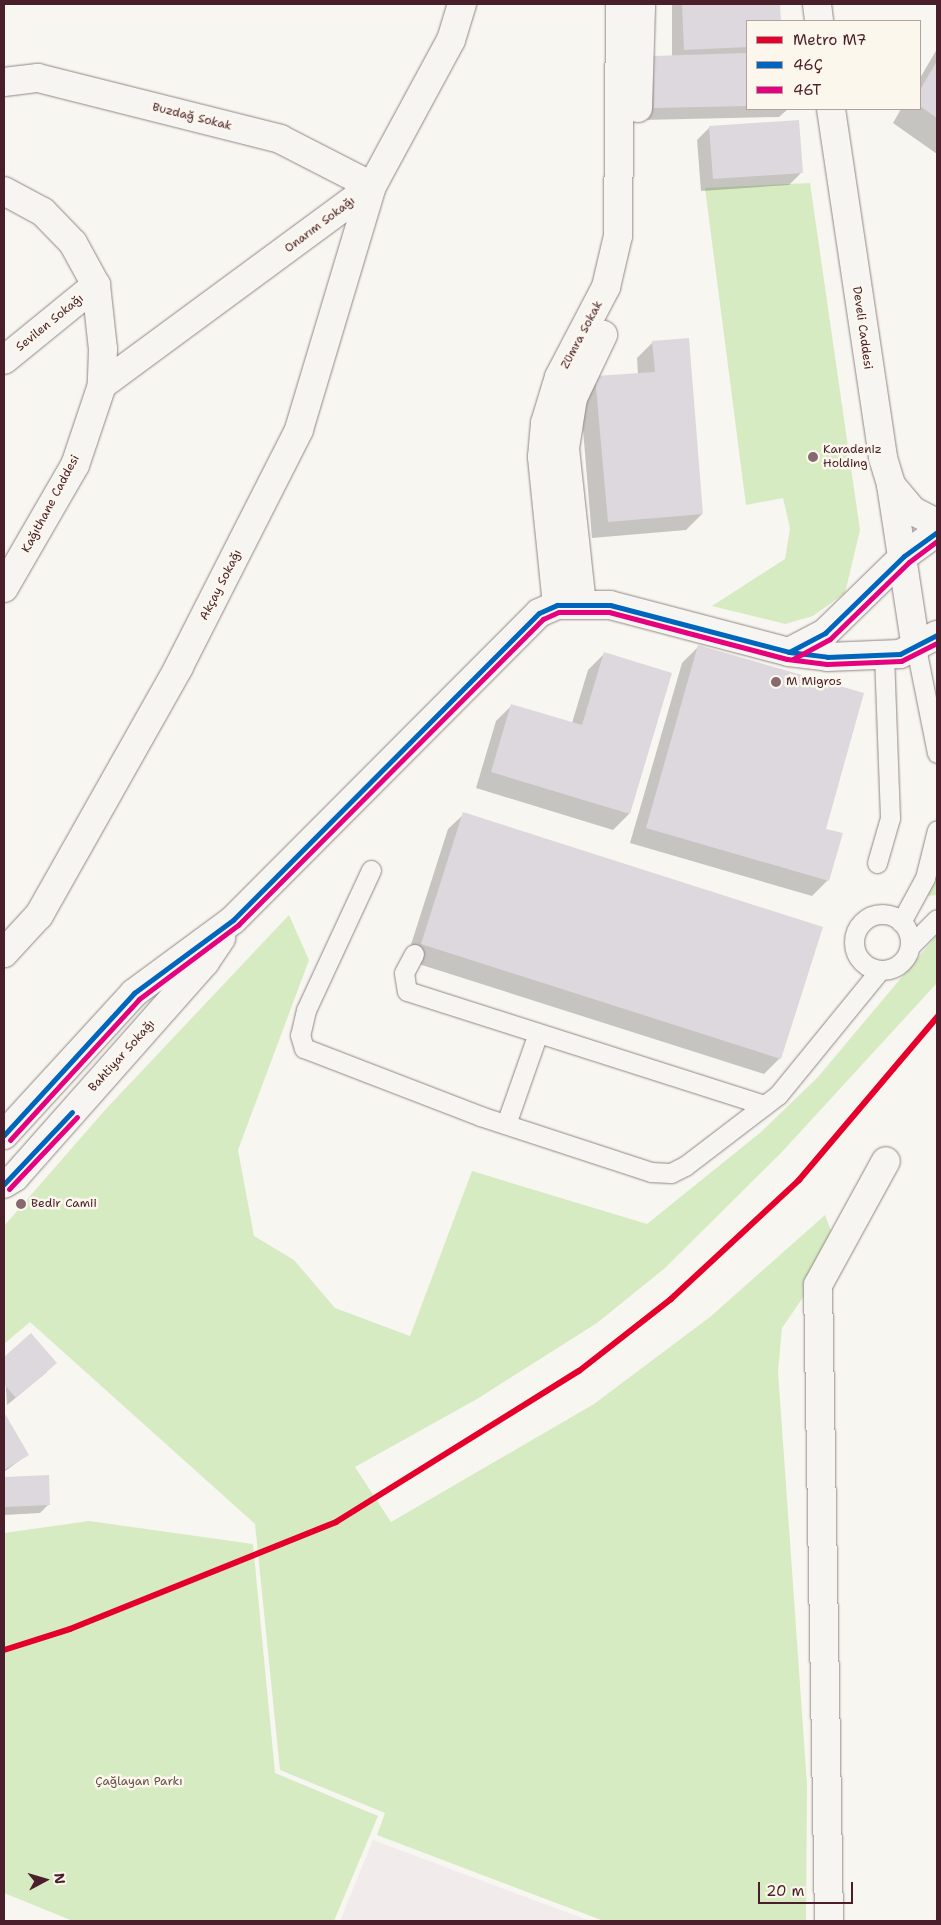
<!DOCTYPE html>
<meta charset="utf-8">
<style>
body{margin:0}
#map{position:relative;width:941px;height:1925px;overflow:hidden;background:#f8f6f0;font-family:"Shantell Sans",sans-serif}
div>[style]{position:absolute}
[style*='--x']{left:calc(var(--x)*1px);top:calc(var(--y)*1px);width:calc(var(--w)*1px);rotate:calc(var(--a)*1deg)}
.built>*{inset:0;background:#f1ebec}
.green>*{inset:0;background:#d6ebc2}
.shadow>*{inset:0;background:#0003}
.building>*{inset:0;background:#ddd8de}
.roads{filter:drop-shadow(0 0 1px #918787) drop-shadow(0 0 1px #918787)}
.lane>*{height:19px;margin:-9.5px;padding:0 9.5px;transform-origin:9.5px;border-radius:9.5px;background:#f6f5f1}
.lane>.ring{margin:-9.5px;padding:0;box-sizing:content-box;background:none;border:19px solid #f6f5f1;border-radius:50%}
.street>*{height:28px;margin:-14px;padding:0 14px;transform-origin:14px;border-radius:14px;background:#f6f5f1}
.secondary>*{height:28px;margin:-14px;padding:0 14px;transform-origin:14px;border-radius:14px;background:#f6f5f1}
.primary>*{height:28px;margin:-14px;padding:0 14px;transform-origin:14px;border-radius:14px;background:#f6f5f1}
.bus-1>*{height:5px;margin:-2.5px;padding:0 2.5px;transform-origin:2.5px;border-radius:2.5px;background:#0065bd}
.bus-2>*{height:5px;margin:-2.5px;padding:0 2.5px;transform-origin:2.5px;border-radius:2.5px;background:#e5007d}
.metro-1>*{height:6px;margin:-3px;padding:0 3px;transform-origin:3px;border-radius:3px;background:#e4002b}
.dots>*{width:14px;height:14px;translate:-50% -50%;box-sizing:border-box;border:2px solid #fbf7ec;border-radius:50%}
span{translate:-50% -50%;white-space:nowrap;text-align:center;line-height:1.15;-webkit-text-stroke:5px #fbf7ec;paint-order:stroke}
.street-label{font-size:12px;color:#4a1f2b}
.poi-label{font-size:12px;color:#4a1f2b}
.left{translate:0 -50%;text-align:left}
.park-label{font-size:12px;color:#665048}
.frame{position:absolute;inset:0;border:5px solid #4a1f2b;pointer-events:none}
.legend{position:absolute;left:746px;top:20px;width:175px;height:90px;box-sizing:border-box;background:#fbf7ec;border:1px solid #b4a19f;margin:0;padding:6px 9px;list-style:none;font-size:15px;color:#4a1f2b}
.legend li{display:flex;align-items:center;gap:10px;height:25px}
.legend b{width:25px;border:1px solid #b4a19f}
.north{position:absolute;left:20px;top:1855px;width:50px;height:50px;-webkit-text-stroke:4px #fbf7ec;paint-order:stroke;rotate:84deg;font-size:14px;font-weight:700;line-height:20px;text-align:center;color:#4a1f2b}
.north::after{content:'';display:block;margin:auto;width:18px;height:22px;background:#4a1f2b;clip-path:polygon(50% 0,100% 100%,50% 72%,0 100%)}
.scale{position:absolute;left:758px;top:1882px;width:95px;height:22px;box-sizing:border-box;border:2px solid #4a1f2b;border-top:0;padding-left:6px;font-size:15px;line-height:18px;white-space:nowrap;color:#4a1f2b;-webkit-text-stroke:4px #fbf7ec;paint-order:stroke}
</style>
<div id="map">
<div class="built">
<i style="clip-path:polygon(373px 1840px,590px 1921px,340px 1921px)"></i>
</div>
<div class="green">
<i style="clip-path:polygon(810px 183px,860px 530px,845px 593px,813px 616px,785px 624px,712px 606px,785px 559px,790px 528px,783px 498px,746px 505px,705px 188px)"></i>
<i style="clip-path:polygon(937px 867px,937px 895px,928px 896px,929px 889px)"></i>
<i style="clip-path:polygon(289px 915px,309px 960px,238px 1150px,254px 1236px,294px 1260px,335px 1308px,410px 1336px,472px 1171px,647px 1224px,761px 1132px,818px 1077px,937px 935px,937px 983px,781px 1153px,665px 1268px,597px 1323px,477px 1399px,355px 1467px,391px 1522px,594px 1404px,710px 1317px,825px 1215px,831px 1231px,804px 1296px,782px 1328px,778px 1371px,807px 1784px,806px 1921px,604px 1921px,377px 1835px,385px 1813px,280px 1770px,255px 1524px,30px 1322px,4px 1344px,4px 1226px,105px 1110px)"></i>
<i style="clip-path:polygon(89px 1521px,253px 1544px,275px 1773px,378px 1816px,334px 1921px,73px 1921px,4px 1893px,4px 1533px)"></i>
</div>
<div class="shadow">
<i style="clip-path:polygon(672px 4px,779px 4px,780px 21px,747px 21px,747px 109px,788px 109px,779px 117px,642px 120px,653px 57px,672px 57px)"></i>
<i style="clip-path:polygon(937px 49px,937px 154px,893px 123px,901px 109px,920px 109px,920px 78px)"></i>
<i style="clip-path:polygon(710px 127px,801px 173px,789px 185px,701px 191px,697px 140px)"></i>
<i style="clip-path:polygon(653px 342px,702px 514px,686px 530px,592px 538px,580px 393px,596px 377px,638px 374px,637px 358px)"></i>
<i style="clip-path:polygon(698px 647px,824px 830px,828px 880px,812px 896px,630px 843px,682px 663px)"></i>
<i style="clip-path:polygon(604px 654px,670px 674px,629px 814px,613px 830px,476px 788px,496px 721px,512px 705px,572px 723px,588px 670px)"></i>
<i style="clip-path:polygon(464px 814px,780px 1058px,764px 1074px,406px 960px,448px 829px)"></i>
<i style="clip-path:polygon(31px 1335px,47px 1372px,7px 1405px,4px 1358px)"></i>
<i style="clip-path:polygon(4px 1414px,27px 1455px,4px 1472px)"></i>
<i style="clip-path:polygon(48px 1477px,48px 1505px,40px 1513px,4px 1515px,4px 1479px)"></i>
</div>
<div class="building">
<i style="clip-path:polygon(682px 4px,780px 4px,781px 21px,747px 21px,747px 47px,684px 50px)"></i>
<i style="clip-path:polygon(747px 53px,747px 106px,654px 108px,653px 56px)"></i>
<i style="clip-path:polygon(937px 61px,937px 118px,920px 106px,920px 90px)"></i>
<i style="clip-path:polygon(799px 120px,803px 173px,713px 179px,709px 126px)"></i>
<i style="clip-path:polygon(689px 338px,703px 514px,608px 522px,595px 376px,655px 372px,652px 341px)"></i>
<i style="clip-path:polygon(698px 645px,864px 693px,826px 829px,843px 833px,829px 881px,646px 828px)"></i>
<i style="clip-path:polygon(604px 652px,672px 673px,630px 814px,491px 772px,511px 704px,582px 725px)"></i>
<i style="clip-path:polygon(463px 812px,823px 927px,781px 1059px,421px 944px)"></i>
<i style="clip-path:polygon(31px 1333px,57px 1363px,16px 1398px,4px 1384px,4px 1357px)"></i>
<i style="clip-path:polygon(4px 1412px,29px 1455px,4px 1470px)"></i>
<i style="clip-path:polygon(49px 1475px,50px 1505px,4px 1507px,4px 1477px)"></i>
</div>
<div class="roads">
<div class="lane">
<i style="--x:916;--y:648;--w:107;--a:78.7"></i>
<i style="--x:877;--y:863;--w:47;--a:-73.9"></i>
<i style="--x:890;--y:818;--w:162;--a:-92.1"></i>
<i style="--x:371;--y:870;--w:154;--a:114.9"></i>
<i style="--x:306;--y:1010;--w:26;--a:103"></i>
<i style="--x:300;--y:1035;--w:14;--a:73"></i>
<i style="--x:304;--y:1048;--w:189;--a:21.1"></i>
<i style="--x:480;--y:1116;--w:180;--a:18.1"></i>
<i style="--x:651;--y:1172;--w:20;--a:3"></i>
<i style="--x:671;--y:1173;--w:16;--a:-27"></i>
<i style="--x:685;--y:1166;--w:117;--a:-37.4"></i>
<i style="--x:778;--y:1095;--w:161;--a:-50.8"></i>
<i class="ring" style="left:854px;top:914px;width:37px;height:37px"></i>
<i style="--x:901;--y:922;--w:50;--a:-61.4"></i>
<i style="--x:925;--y:878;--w:49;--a:-76"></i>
<i style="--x:910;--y:946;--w:38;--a:-45"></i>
<i style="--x:414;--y:954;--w:21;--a:118"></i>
<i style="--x:404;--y:973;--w:18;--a:81"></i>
<i style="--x:407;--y:991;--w:375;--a:17.7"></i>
<i style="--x:506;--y:1124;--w:96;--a:-70.6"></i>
</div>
<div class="street">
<i style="--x:4;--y:82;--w:34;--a:-7"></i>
<i style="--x:38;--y:78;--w:250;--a:14.1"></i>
<i style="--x:280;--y:139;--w:103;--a:27.1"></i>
<i style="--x:372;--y:186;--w:255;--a:106.7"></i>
<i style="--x:299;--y:430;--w:266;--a:116.9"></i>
<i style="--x:179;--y:667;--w:285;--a:119.4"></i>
<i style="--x:39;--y:915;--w:52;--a:132.6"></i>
<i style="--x:638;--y:108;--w:104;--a:-88.3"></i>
<i style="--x:4;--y:360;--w:119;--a:-39.2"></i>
<i style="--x:891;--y:485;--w:165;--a:81.3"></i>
<i style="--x:557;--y:605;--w:149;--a:-95.8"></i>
<i style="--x:542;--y:457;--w:34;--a:-85"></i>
<i style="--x:545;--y:423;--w:48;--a:-73.1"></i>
<i style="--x:559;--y:377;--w:102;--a:-62.4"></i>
<i style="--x:606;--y:287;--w:52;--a:-76.8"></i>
<i style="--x:618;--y:236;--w:232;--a:-89.5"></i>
<i style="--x:582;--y:605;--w:158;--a:-96.2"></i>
<i style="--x:565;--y:448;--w:51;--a:-80.9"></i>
<i style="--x:573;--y:398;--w:70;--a:-64.5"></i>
<i style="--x:789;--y:652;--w:41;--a:-27.8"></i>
<i style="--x:825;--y:633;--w:110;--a:-44.3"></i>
<i style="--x:904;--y:556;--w:41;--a:-36"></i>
<i style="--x:4;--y:1135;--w:193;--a:-47.5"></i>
<i style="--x:134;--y:993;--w:123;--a:-36.4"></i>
<i style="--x:233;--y:920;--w:433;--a:-45.1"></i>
<i style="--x:539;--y:613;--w:20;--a:-24"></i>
<i style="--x:557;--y:605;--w:53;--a:0"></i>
<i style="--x:610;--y:605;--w:185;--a:14.7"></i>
<i style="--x:789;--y:652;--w:38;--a:7"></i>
<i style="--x:827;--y:657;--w:73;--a:-2.4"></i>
<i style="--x:900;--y:654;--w:42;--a:-27.2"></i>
<i style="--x:4;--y:1184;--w:13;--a:-32"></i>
<i style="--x:15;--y:1177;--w:287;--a:-48.5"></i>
<i style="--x:205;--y:962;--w:29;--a:-56"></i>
<i style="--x:829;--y:1921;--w:636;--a:-90.99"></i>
<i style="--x:818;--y:1285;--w:141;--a:-61.3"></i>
</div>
<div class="secondary">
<i style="--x:4;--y:191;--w:44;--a:28.3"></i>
<i style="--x:43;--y:212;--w:43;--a:45.9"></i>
<i style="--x:73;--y:243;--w:48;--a:61.3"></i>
<i style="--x:96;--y:285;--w:64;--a:83.8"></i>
<i style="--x:103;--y:349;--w:36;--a:92"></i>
<i style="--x:102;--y:385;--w:84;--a:108.6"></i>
<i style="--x:75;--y:465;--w:142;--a:120"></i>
<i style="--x:102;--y:385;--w:335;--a:-36.4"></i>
<i style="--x:372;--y:186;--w:166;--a:-61.6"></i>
<i style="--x:451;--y:40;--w:38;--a:-73"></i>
</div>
<div class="primary">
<i style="--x:817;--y:4;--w:17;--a:83"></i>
<i style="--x:831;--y:109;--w:353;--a:81.5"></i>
<i style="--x:883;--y:458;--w:28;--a:73"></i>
<i style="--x:891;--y:485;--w:34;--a:50"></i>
<i style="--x:913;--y:511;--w:27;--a:27"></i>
</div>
</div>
<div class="bus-1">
<i style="--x:789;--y:652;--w:41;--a:-27.8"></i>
<i style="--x:825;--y:633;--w:110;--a:-44.3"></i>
<i style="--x:904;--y:556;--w:41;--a:-36"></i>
<i style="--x:4;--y:1135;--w:193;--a:-47.5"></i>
<i style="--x:134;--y:993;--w:123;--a:-36.4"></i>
<i style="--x:233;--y:920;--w:433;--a:-45.1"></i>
<i style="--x:539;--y:613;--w:20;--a:-24"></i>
<i style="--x:557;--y:605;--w:53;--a:0"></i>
<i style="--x:610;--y:605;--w:185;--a:14.7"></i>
<i style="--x:789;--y:652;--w:38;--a:7"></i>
<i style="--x:827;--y:657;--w:73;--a:-2.4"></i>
<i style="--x:900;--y:654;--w:42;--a:-27.2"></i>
<i style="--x:4;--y:1184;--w:99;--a:-46.6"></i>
</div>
<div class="bus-2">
<i style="--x:793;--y:659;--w:42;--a:-28.4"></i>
<i style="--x:830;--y:639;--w:110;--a:-44.3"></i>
<i style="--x:909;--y:562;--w:35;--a:-37"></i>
<i style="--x:10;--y:1140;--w:191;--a:-47.5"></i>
<i style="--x:139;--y:999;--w:124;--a:-36.8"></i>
<i style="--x:238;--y:925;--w:432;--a:-45.1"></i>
<i style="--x:543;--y:619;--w:17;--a:-24"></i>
<i style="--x:559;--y:612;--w:50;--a:0"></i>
<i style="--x:609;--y:612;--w:184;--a:14.8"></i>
<i style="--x:787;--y:659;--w:40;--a:7.1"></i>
<i style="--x:827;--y:664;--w:74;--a:-2.3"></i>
<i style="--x:901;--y:661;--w:40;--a:-26.6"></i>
<i style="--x:9;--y:1189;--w:99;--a:-46.6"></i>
</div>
<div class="metro-1">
<i style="--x:4;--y:1650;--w:69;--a:-17.7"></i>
<i style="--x:70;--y:1629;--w:287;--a:-21.9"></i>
<i style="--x:336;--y:1522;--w:286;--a:-31.9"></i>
<i style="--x:579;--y:1371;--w:117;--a:-38"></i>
<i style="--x:671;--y:1299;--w:175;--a:-42.9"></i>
<i style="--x:799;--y:1180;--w:214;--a:-49.7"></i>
</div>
<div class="dots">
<i style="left:813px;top:457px;background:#876a70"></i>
<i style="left:776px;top:682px;background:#876a70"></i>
<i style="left:21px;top:1204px;background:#876a70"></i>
</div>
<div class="street-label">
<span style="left:192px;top:117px;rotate:14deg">Buzdağ Sokak</span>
<span style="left:320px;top:225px;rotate:-37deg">Onarım Sokağı</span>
<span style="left:50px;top:323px;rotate:-39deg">Sevilen Sokağı</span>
<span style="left:862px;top:328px;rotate:82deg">Develi Caddesi</span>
<span style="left:582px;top:335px;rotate:-62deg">Zümra Sokak</span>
<span style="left:51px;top:504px;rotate:-62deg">Kağıthane Caddesi</span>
<span style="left:221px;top:585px;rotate:-63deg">Akçay Sokağı</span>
<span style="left:122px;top:1056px;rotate:-48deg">Bahtiyar Sokağı</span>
</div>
<div class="poi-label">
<span class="left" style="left:823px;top:457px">Karadeniz<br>Holding</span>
<span class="left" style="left:786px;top:682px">M Migros</span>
<span class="left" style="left:31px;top:1204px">Bedir Camii</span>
</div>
<div class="park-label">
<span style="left:139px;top:1782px">Çağlayan Parkı</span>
</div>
<div class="frame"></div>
<ul class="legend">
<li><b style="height:6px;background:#e4002b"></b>Metro M7</li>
<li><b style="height:6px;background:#0065bd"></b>46Ç</li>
<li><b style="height:6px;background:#e5007d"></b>46T</li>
</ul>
<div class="north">N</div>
<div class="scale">20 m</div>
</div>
